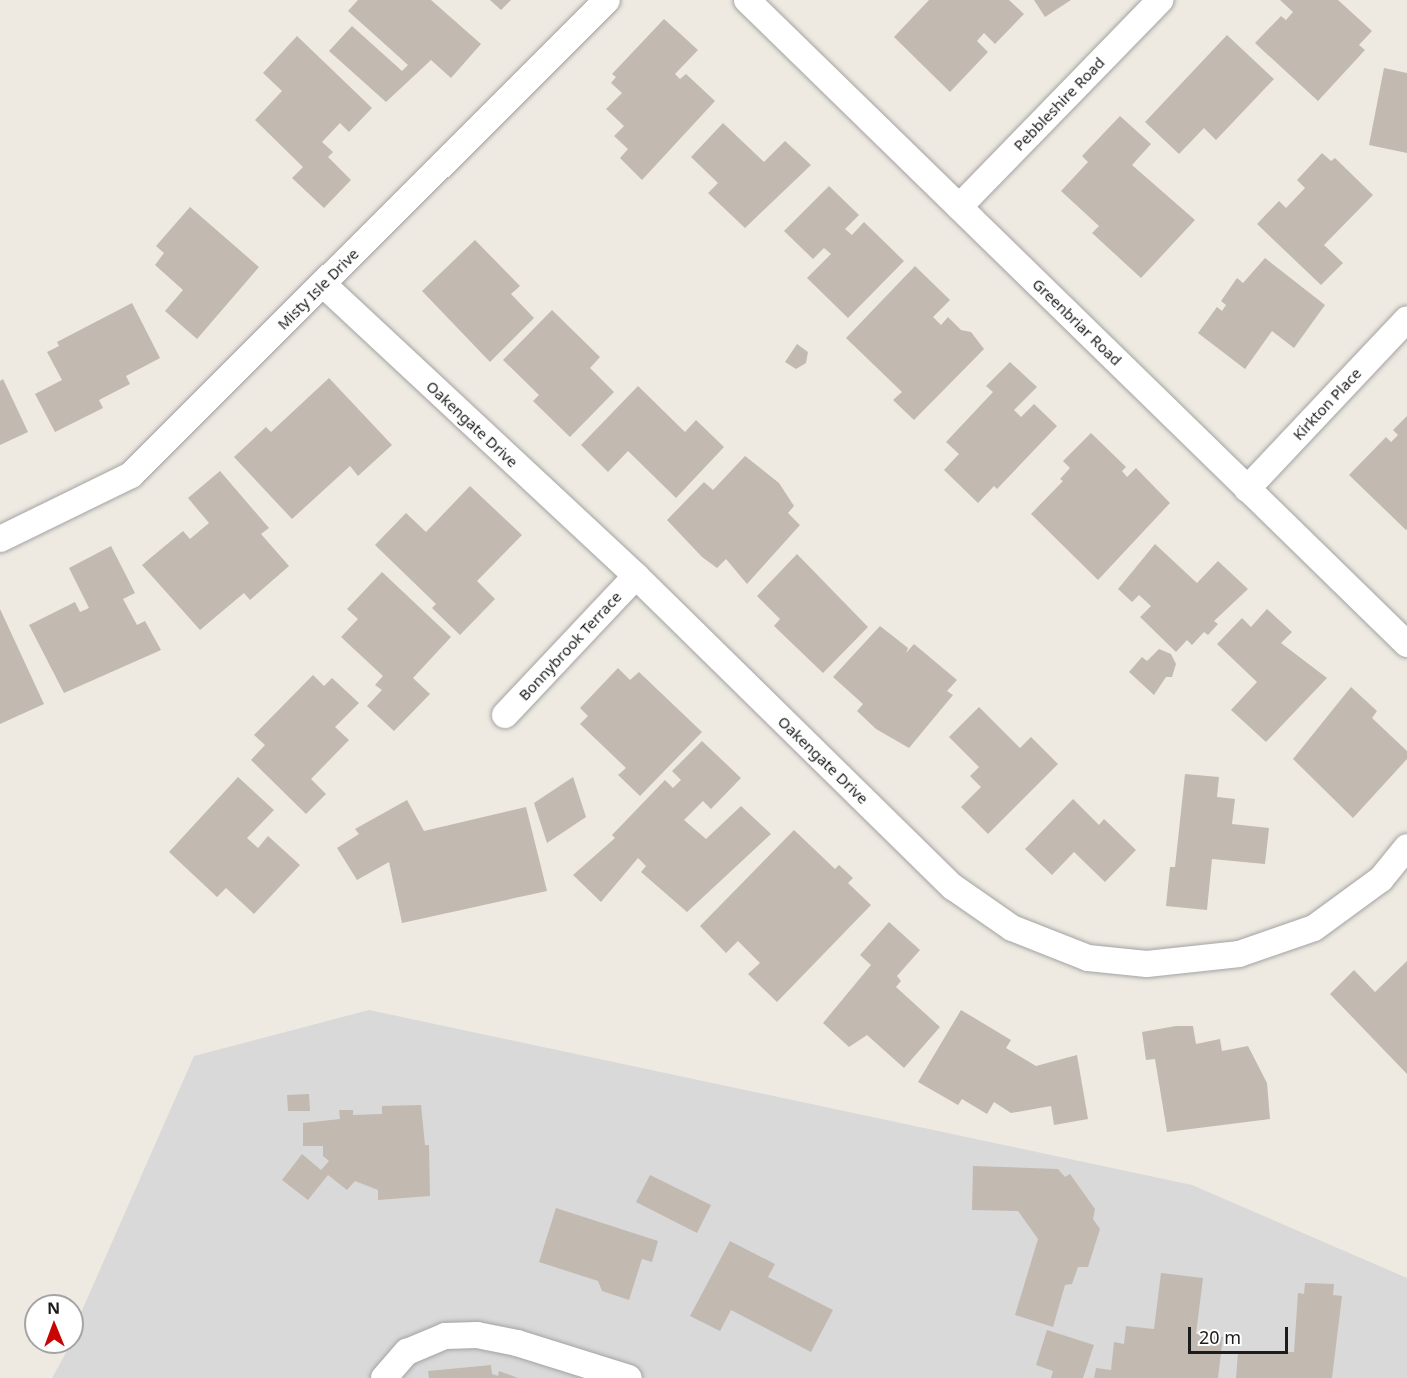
<!DOCTYPE html>
<style>
body{margin:0}
#map{position:relative;width:1407px;height:1378px;overflow:hidden;background:#eeeae1;font-family:"Noto Sans",sans-serif}
div>[style]{position:absolute}
[style*='--x']{left:calc(var(--x)*1px);top:calc(var(--y)*1px);width:calc(var(--w)*1px);rotate:calc(var(--a)*1deg)}
.residential>*{inset:0;background:#dad9d9}
.building>*{inset:0;background:#c2b9b1}
.roads{filter:drop-shadow(0 0 2px #a3a3a3) drop-shadow(0 0 2px #a3a3a3)}
.minor>*{height:26px;margin:-13px;padding:0 13px;transform-origin:13px;border-radius:13px;background:#fff}
span{translate:-50% -50%;white-space:nowrap;text-align:center;line-height:1.15;-webkit-text-stroke:5px #fff;paint-order:stroke}
.street-label{font-size:15px;color:#1c1c1c}
.north{position:absolute;left:24px;top:1294px;width:60px;height:60px;box-sizing:border-box;background:#fff;border:2px solid #a4a4a4;border-radius:50%;rotate:359deg;font-size:16px;font-weight:700;line-height:24px;text-align:center;color:#1c1c1c}
.north::after{content:'';display:block;margin:auto;width:21px;height:27px;background:#c80500;clip-path:polygon(50% 0,100% 100%,50% 72%,0 100%)}
.scale{position:absolute;left:1188px;top:1327px;width:100px;height:27px;box-sizing:border-box;border:3px solid #1c1c1c;border-top:0;padding-left:8px;font-size:18px;line-height:21px;white-space:nowrap;color:#1c1c1c;-webkit-text-stroke:4px #fff;paint-order:stroke}
</style>
<div id="map">
<div class="residential">
<i style="clip-path:polygon(369px 1010px,1192px 1185px,1407px 1278px,1407px 1378px,52px 1378px,72px 1342px,72px 1333px,194px 1056px)"></i>
</div>
<div class="building">
<i style="clip-path:polygon(358px 0,431px 0,481px 44px,451px 78px,431px 60px,386px 102px,329px 51px,352px 26px,402px 71px,408px 65px,348px 11px)"></i>
<i style="clip-path:polygon(490px 0,511px 0,501px 10px)"></i>
<i style="clip-path:polygon(929px 0,1009px 0,1024px 14px,995px 44px,984px 33px,977px 41px,988px 52px,950px 92px,894px 37px)"></i>
<i style="clip-path:polygon(1034px 0,1071px 0,1045px 17px)"></i>
<i style="clip-path:polygon(1280px 0,1338px 0,1372px 31px,1359px 45px,1365px 50px,1318px 101px,1255px 43px,1281px 16px,1286px 20px,1293px 12px)"></i>
<i style="clip-path:polygon(664px 19px,698px 50px,675px 74px,680px 79px,686px 74px,715px 101px,642px 180px,620px 158px,628px 149px,614px 136px,624px 126px,606px 109px,622px 93px,611px 83px,616px 77px,612px 74px)"></i>
<i style="clip-path:polygon(1227px 35px,1274px 79px,1216px 140px,1204px 128px,1179px 154px,1145px 122px)"></i>
<i style="clip-path:polygon(297px 36px,372px 108px,349px 132px,340px 123px,322px 142px,333px 152px,328px 157px,351px 180px,324px 208px,292px 178px,303px 167px,255px 120px,282px 91px,263px 73px)"></i>
<i style="clip-path:polygon(1384px 68px,1407px 73px,1407px 153px,1369px 145px)"></i>
<i style="clip-path:polygon(1120px 116px,1151px 144px,1132px 165px,1195px 220px,1141px 278px,1092px 233px,1099px 226px,1061px 191px,1088px 162px,1082px 156px)"></i>
<i style="clip-path:polygon(723px 123px,764px 162px,785px 141px,811px 165px,745px 228px,708px 193px,718px 183px,691px 157px)"></i>
<i style="clip-path:polygon(1322px 153px,1331px 161px,1335px 158px,1373px 195px,1324px 245px,1343px 263px,1321px 285px,1257px 224px,1279px 201px,1286px 208px,1305px 188px,1297px 180px)"></i>
<i style="clip-path:polygon(829px 186px,859px 215px,845px 229px,852px 235px,864px 222px,904px 261px,848px 318px,807px 278px,831px 254px,824px 248px,813px 259px,784px 231px)"></i>
<i style="clip-path:polygon(190px 207px,259px 267px,197px 339px,165px 311px,183px 290px,155px 265px,164px 253px,156px 246px)"></i>
<i style="clip-path:polygon(475px 240px,520px 286px,511px 294px,534px 318px,490px 362px,422px 291px)"></i>
<i style="clip-path:polygon(1265px 258px,1325px 305px,1294px 348px,1272px 331px,1245px 369px,1198px 333px,1217px 307px,1222px 311px,1226px 305px,1221px 301px,1237px 278px,1243px 283px)"></i>
<i style="clip-path:polygon(915px 266px,950px 300px,933px 317px,941px 325px,948px 317px,961px 330px,971px 332px,984px 349px,914px 420px,893px 400px,902px 392px,846px 338px)"></i>
<i style="clip-path:polygon(132px 303px,160px 358px,126px 376px,130px 384px,99px 400px,103px 408px,55px 432px,35px 394px,62px 380px,47px 352px,59px 346px,57px 342px)"></i>
<i style="clip-path:polygon(552px 310px,600px 357px,590px 368px,614px 392px,570px 437px,533px 401px,539px 395px,503px 360px)"></i>
<i style="clip-path:polygon(797px 344px,808px 352px,806px 363px,796px 369px,785px 362px)"></i>
<i style="clip-path:polygon(1010px 362px,1037px 387px,1014px 410px,1021px 417px,1034px 404px,1057px 426px,997px 489px,994px 486px,978px 503px,944px 470px,959px 454px,946px 442px,993px 392px,986px 386px)"></i>
<i style="clip-path:polygon(329px 378px,392px 445px,358px 476px,350px 466px,292px 519px,234px 457px,266px 427px,271px 432px)"></i>
<i style="clip-path:polygon(3px 379px,28px 432px,0 445px,0 381px)"></i>
<i style="clip-path:polygon(638px 386px,685px 432px,696px 420px,724px 447px,676px 498px,628px 451px,608px 472px,581px 445px)"></i>
<i style="clip-path:polygon(1407px 416px,1407px 529px,1406px 530px,1349px 475px,1386px 437px,1391px 442px,1398px 435px,1393px 430px)"></i>
<i style="clip-path:polygon(1091px 433px,1126px 467px,1122px 471px,1127px 477px,1136px 468px,1170px 503px,1098px 580px,1031px 514px,1063px 481px,1060px 479px,1070px 468px,1063px 461px)"></i>
<i style="clip-path:polygon(745px 456px,779px 483px,794px 506px,788px 513px,800px 525px,747px 584px,726px 559px,717px 568px,702px 557px,667px 520px,704px 482px,713px 490px)"></i>
<i style="clip-path:polygon(220px 471px,269px 528px,261px 534px,289px 566px,250px 600px,244px 593px,200px 630px,142px 565px,183px 531px,190px 539px,209px 523px,188px 498px)"></i>
<i style="clip-path:polygon(470px 486px,522px 535px,477px 581px,495px 599px,460px 635px,432px 608px,436px 604px,375px 545px,406px 513px,426px 532px)"></i>
<i style="clip-path:polygon(1155px 544px,1197px 583px,1218px 561px,1248px 589px,1214px 621px,1218px 624px,1208px 635px,1204px 632px,1192px 645px,1187px 640px,1176px 652px,1140px 617px,1151px 606px,1139px 595px,1132px 602px,1118px 589px)"></i>
<i style="clip-path:polygon(111px 546px,135px 593px,123px 599px,137px 625px,145px 621px,161px 650px,64px 693px,29px 625px,75px 602px,80px 612px,89px 608px,69px 568px)"></i>
<i style="clip-path:polygon(797px 554px,868px 627px,823px 673px,774px 626px,780px 619px,757px 596px)"></i>
<i style="clip-path:polygon(382px 572px,451px 637px,413px 678px,430px 694px,394px 731px,367px 706px,382px 690px,375px 685px,383px 676px,341px 637px,358px 619px,347px 609px)"></i>
<i style="clip-path:polygon(0 609px,44px 704px,0 724px)"></i>
<i style="clip-path:polygon(1267px 609px,1292px 632px,1281px 643px,1327px 678px,1266px 742px,1231px 710px,1257px 682px,1217px 644px,1242px 618px,1251px 627px)"></i>
<i style="clip-path:polygon(880px 626px,908px 648px,906px 653px,914px 644px,957px 680px,947px 691px,953px 695px,909px 748px,876px 729px,857px 711px,863px 704px,833px 677px)"></i>
<i style="clip-path:polygon(1159px 649px,1171px 654px,1176px 664px,1172px 677px,1166px 677px,1154px 695px,1129px 672px,1142px 657px,1147px 661px)"></i>
<i style="clip-path:polygon(618px 668px,630px 680px,639px 672px,702px 732px,640px 796px,618px 775px,626px 768px,580px 724px,588px 716px,580px 708px)"></i>
<i style="clip-path:polygon(313px 675px,324px 686px,332px 678px,359px 703px,335px 727px,349px 740px,311px 779px,326px 794px,306px 814px,251px 760px,265px 745px,254px 735px)"></i>
<i style="clip-path:polygon(1351px 687px,1377px 711px,1372px 718px,1407px 751px,1407px 759px,1353px 818px,1293px 759px)"></i>
<i style="clip-path:polygon(979px 707px,1020px 748px,1031px 737px,1058px 764px,988px 834px,961px 807px,981px 787px,970px 776px,979px 767px,949px 737px)"></i>
<i style="clip-path:polygon(702px 741px,741px 778px,711px 809px,703px 801px,684px 820px,706px 839px,741px 806px,771px 834px,687px 912px,641px 872px,646px 866px,638px 858px,601px 902px,573px 875px,615px 838px,612px 835px,665px 780px,673px 788px,681px 780px,672px 771px)"></i>
<i style="clip-path:polygon(1185px 774px,1219px 777px,1217px 797px,1235px 799px,1232px 824px,1269px 828px,1265px 864px,1212px 859px,1207px 910px,1166px 906px,1170px 867px,1175px 867px)"></i>
<i style="clip-path:polygon(238px 777px,274px 810px,247px 838px,258px 848px,268px 836px,300px 865px,254px 914px,226px 888px,217px 897px,169px 852px)"></i>
<i style="clip-path:polygon(573px 777px,586px 817px,547px 843px,534px 803px)"></i>
<i style="clip-path:polygon(1073px 799px,1099px 825px,1104px 819px,1136px 850px,1105px 882px,1074px 852px,1052px 875px,1025px 849px)"></i>
<i style="clip-path:polygon(407px 800px,424px 831px,526px 807px,547px 891px,402px 923px,389px 862px,357px 880px,337px 848px,359px 834px,355px 829px)"></i>
<i style="clip-path:polygon(794px 830px,835px 869px,839px 865px,853px 878px,848px 883px,871px 905px,777px 1002px,748px 974px,760px 963px,738px 941px,726px 953px,700px 926px)"></i>
<i style="clip-path:polygon(889px 922px,920px 950px,897px 976px,901px 981px,896px 987px,940px 1027px,904px 1068px,867px 1035px,849px 1047px,823px 1023px,871px 965px,860px 955px)"></i>
<i style="clip-path:polygon(1407px 961px,1407px 1074px,1330px 994px,1354px 970px,1375px 992px)"></i>
<i style="clip-path:polygon(961px 1010px,1011px 1040px,1006px 1048px,1036px 1066px,1077px 1055px,1088px 1119px,1054px 1125px,1051px 1106px,1011px 1113px,994px 1102px,987px 1114px,962px 1099px,958px 1105px,918px 1082px)"></i>
<i style="clip-path:polygon(1176px 1026px,1193px 1026px,1196px 1044px,1220px 1039px,1222px 1051px,1248px 1046px,1267px 1083px,1270px 1119px,1167px 1132px,1155px 1059px,1146px 1060px,1142px 1032px)"></i>
<i style="clip-path:polygon(309px 1094px,310px 1111px,288px 1111px,287px 1095px)"></i>
<i style="clip-path:polygon(421px 1105px,425px 1145px,429px 1145px,430px 1196px,378px 1200px,378px 1190px,355px 1181px,347px 1190px,328px 1175px,308px 1200px,282px 1180px,302px 1154px,321px 1170px,329px 1161px,323px 1156px,323px 1146px,303px 1146px,303px 1123px,340px 1119px,339px 1110px,353px 1110px,353px 1115px,382px 1114px,382px 1106px)"></i>
<i style="clip-path:polygon(973px 1166px,1058px 1169px,1065px 1177px,1070px 1174px,1095px 1209px,1093px 1219px,1100px 1229px,1088px 1267px,1078px 1267px,1072px 1284px,1065px 1285px,1053px 1327px,1015px 1315px,1038px 1239px,1018px 1211px,972px 1210px)"></i>
<i style="clip-path:polygon(650px 1175px,711px 1205px,697px 1233px,636px 1202px)"></i>
<i style="clip-path:polygon(556px 1208px,658px 1241px,652px 1262px,642px 1259px,629px 1300px,602px 1291px,598px 1281px,539px 1262px)"></i>
<i style="clip-path:polygon(730px 1241px,775px 1264px,768px 1277px,833px 1310px,811px 1352px,731px 1310px,720px 1331px,690px 1316px)"></i>
<i style="clip-path:polygon(1161px 1273px,1203px 1278px,1196px 1334px,1223px 1337px,1218px 1378px,1094px 1378px,1096px 1368px,1111px 1370px,1114px 1342px,1124px 1344px,1126px 1326px,1154px 1329px)"></i>
<i style="clip-path:polygon(1305px 1283px,1334px 1284px,1333px 1295px,1342px 1296px,1332px 1378px,1236px 1378px,1238px 1353px,1294px 1352px,1298px 1293px,1304px 1294px)"></i>
<i style="clip-path:polygon(1047px 1330px,1094px 1345px,1083px 1378px,1051px 1378px,1053px 1371px,1036px 1365px)"></i>
<i style="clip-path:polygon(491px 1365px,492px 1374px,498px 1376px,499px 1371px,518px 1378px,429px 1378px,428px 1371px)"></i>
</div>
<div class="roads">
<div class="minor">
<i style="--x:747;--y:0;--w:922;--a:44.3"></i>
<i style="--x:959;--y:207;--w:289;--a:-45.8"></i>
<i style="--x:323;--y:284;--w:428;--a:43"></i>
<i style="--x:636;--y:576;--w:444;--a:44.5"></i>
<i style="--x:953;--y:887;--w:72;--a:34.8"></i>
<i style="--x:1012;--y:928;--w:82;--a:21.5"></i>
<i style="--x:1088;--y:958;--w:59;--a:5.8"></i>
<i style="--x:1147;--y:964;--w:93;--a:-6.2"></i>
<i style="--x:1239;--y:954;--w:79;--a:-19.1"></i>
<i style="--x:1314;--y:928;--w:83;--a:-36.2"></i>
<i style="--x:1381;--y:879;--w:41;--a:-50.9"></i>
<i style="--x:1247;--y:489;--w:233;--a:-46.7"></i>
<i style="--x:0;--y:539;--w:146;--a:-26"></i>
<i style="--x:131;--y:475;--w:672;--a:-44.94"></i>
<i style="--x:505;--y:715;--w:191;--a:-46.7"></i>
<i style="--x:384;--y:1378;--w:35;--a:-49"></i>
<i style="--x:407;--y:1352;--w:41;--a:-22.8"></i>
<i style="--x:445;--y:1336;--w:32;--a:-2"></i>
<i style="--x:477;--y:1335;--w:41;--a:11.3"></i>
<i style="--x:517;--y:1343;--w:117;--a:17.4"></i>
</div>
</div>
<div class="street-label">
<span style="left:1059px;top:104px;rotate:-46deg">Pebbleshire Road</span>
<span style="left:318px;top:289px;rotate:-45deg">Misty Isle Drive</span>
<span style="left:1077px;top:322px;rotate:44deg">Greenbriar Road</span>
<span style="left:1327px;top:404px;rotate:-47deg">Kirkton Place</span>
<span style="left:472px;top:424px;rotate:43deg">Oakengate Drive</span>
<span style="left:570px;top:646px;rotate:-47deg">Bonnybrook Terrace</span>
<span style="left:823px;top:760px;rotate:44deg">Oakengate Drive</span>
</div>
<div class="north">N</div>
<div class="scale">20 m</div>
</div>
